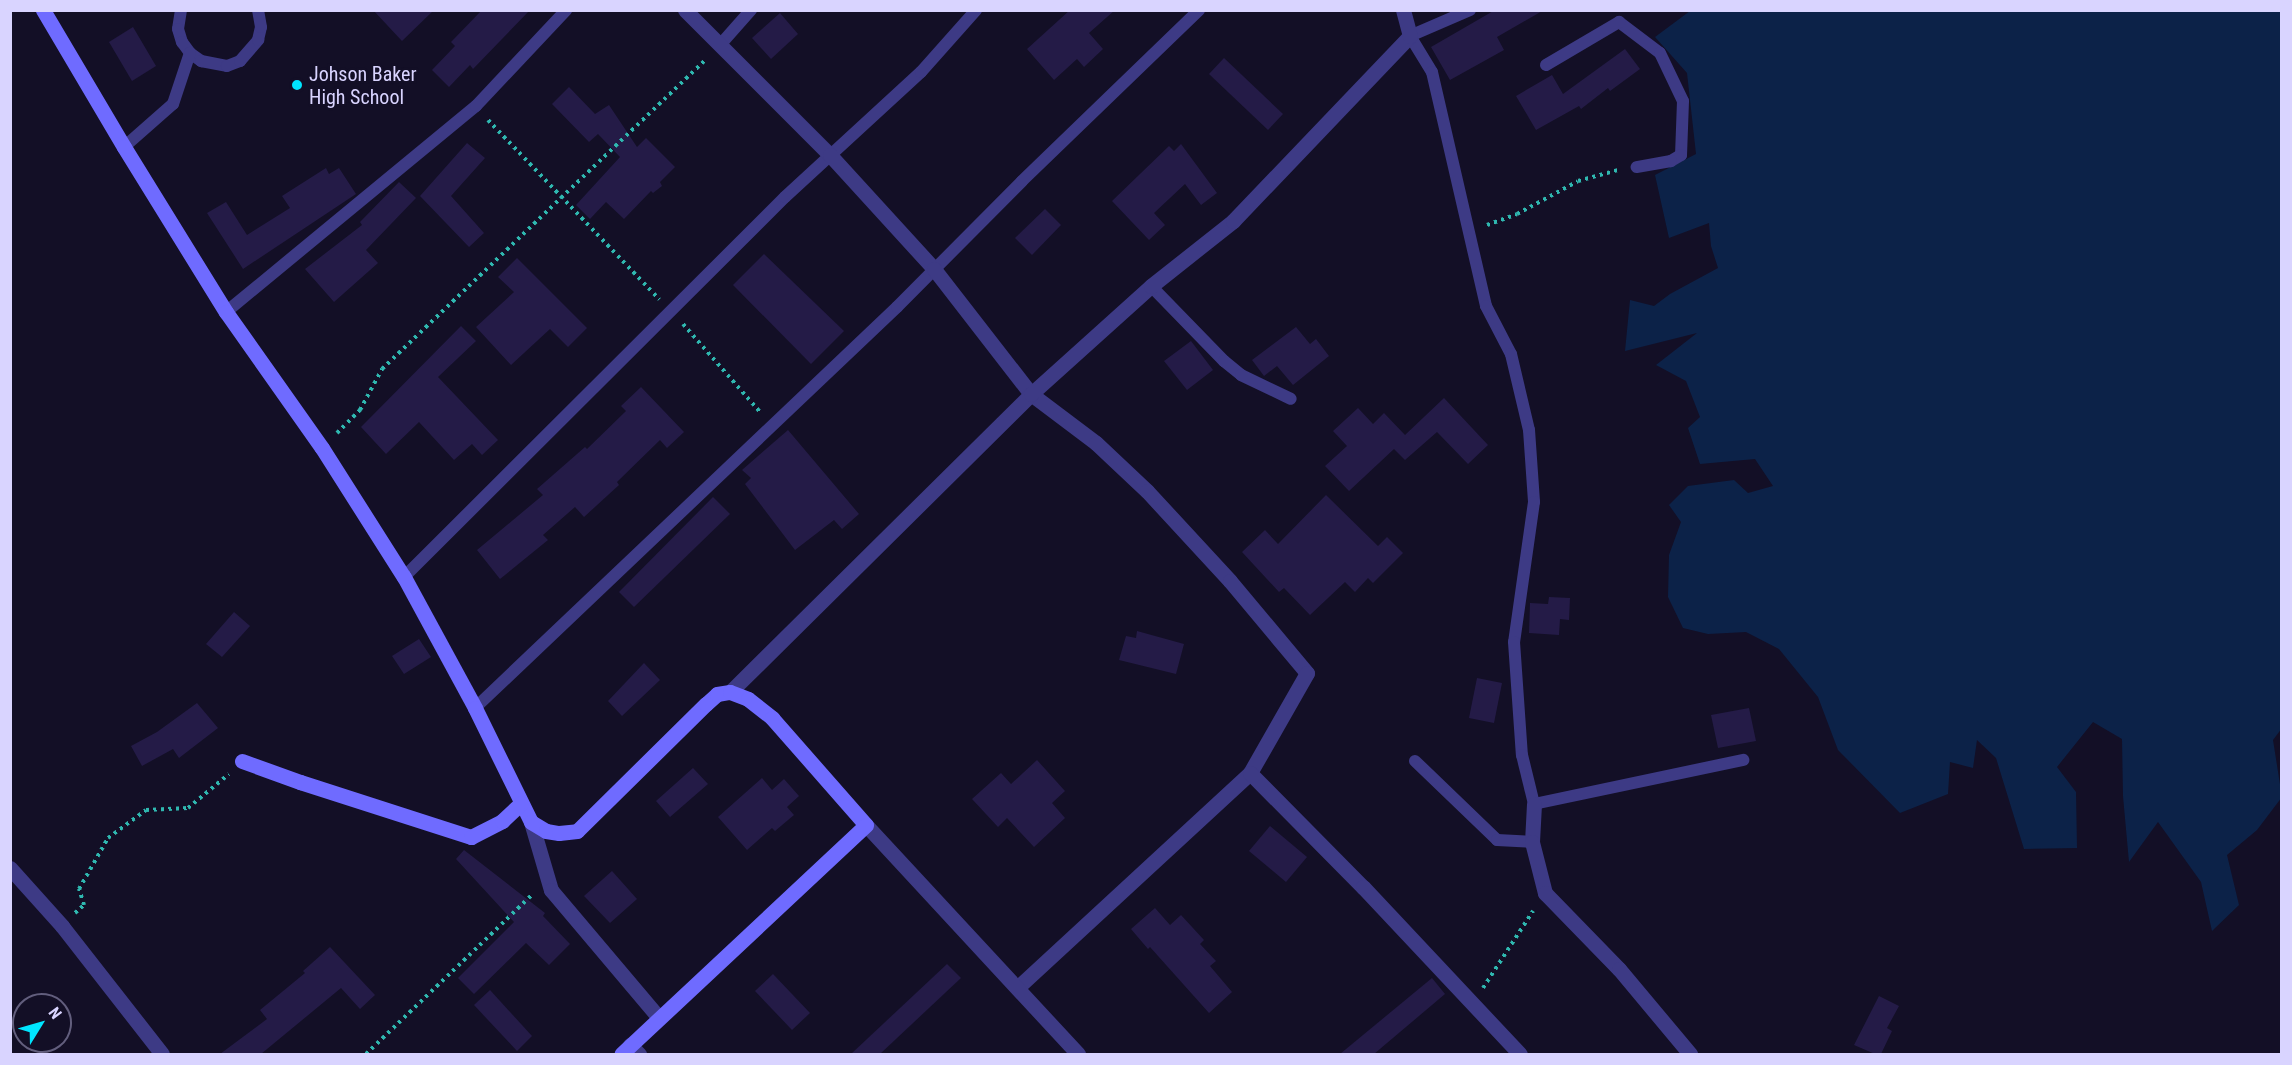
<!DOCTYPE html>
<style>
body{margin:0}
#map{position:relative;width:2292px;height:1065px;overflow:hidden;background:#130f26;font-family:"Roboto Condensed",sans-serif}
div>[style]{position:absolute}
[style*='--x']{left:calc(var(--x)*1px);top:calc(var(--y)*1px);width:calc(var(--w)*1px);rotate:calc(var(--a)*1deg)}
.water>*{inset:0;background:#0c2248}
.building>*{inset:0;background:#241b47}
.path>*{height:4px;margin-top:-2px;transform-origin:0;background:repeating-linear-gradient(90deg,#2fb8b0 0 3px,transparent 0 7.5px)}
.lane>*{height:12px;margin:-6px;padding:0 6px;transform-origin:6px;border-radius:6px;background:#3d3a85}
.street>*{height:15px;margin:-7.5px;padding:0 7.5px;transform-origin:7.5px;border-radius:7.5px;background:#3d3a85}
.secondary>*{height:15px;margin:-7.5px;padding:0 7.5px;transform-origin:7.5px;border-radius:7.5px;background:#6f6bff}
.dots>*{width:16px;height:16px;translate:-50% -50%;box-sizing:border-box;border:3px solid #130f26;border-radius:50%}
span{translate:-50% -50%;white-space:nowrap;text-align:center;line-height:1.15;-webkit-text-stroke:5px #130f26;paint-order:stroke}
.poi-label{font-size:20px;color:#d9d4ff}
.left{translate:0 -50%;text-align:left}
.frame{position:absolute;inset:0;border:12px solid #d9d4ff;pointer-events:none}
.north{position:absolute;left:12px;top:993px;width:60px;height:60px;box-sizing:border-box;background:#130f26;border:2px solid #625e7d;border-radius:50%;rotate:53deg;font-size:16px;font-weight:700;line-height:24px;text-align:center;color:#d9d4ff}
.north::after{content:'';display:block;margin:auto;width:21px;height:27px;background:#00e5ff;clip-path:polygon(50% 0,100% 100%,50% 72%,0 100%)}
</style>
<div id="map">
<div class="water">
<i style="clip-path:polygon(1690px 11px,2281px 11px,2282px 728px,2273px 740px,2282px 797px,2257px 830px,2227px 855px,2239px 905px,2212px 931px,2201px 882px,2158px 822px,2129px 862px,2123px 796px,2122px 739px,2093px 722px,2057px 767px,2076px 792px,2077px 848px,2024px 849px,1996px 758px,1977px 740px,1973px 768px,1950px 762px,1948px 794px,1900px 813px,1838px 750px,1818px 697px,1779px 649px,1746px 632px,1708px 634px,1683px 628px,1668px 597px,1669px 555px,1681px 522px,1669px 505px,1688px 486px,1734px 480px,1748px 493px,1773px 486px,1755px 459px,1700px 464px,1688px 428px,1700px 417px,1686px 381px,1656px 365px,1697px 333px,1625px 351px,1630px 300px,1654px 306px,1670px 294px,1718px 268px,1711px 246px,1709px 223px,1669px 238px,1655px 175px,1696px 154px,1687px 73px,1655px 37px)"></i>
</div>
<div class="building">
<i style="clip-path:polygon(373px 10px,434px 10px,402px 41px)"></i>
<i style="clip-path:polygon(482px 10px,530px 10px,473px 69px,470px 65px,449px 87px,432px 70px,455px 46px,451px 42px)"></i>
<i style="clip-path:polygon(1070px 10px,1115px 10px,1089px 33px,1103px 49px,1084px 67px,1077px 59px,1054px 80px,1027px 49px)"></i>
<i style="clip-path:polygon(1495px 10px,1544px 10px,1497px 37px,1504px 50px,1450px 80px,1431px 47px)"></i>
<i style="clip-path:polygon(780px 13px,798px 34px,771px 59px,752px 38px)"></i>
<i style="clip-path:polygon(133px 27px,156px 66px,132px 81px,109px 42px)"></i>
<i style="clip-path:polygon(1625px 49px,1640px 69px,1610px 91px,1608px 88px,1581px 109px,1579px 106px,1536px 130px,1516px 96px,1552px 75px,1563px 94px)"></i>
<i style="clip-path:polygon(1224px 58px,1283px 114px,1268px 130px,1209px 74px)"></i>
<i style="clip-path:polygon(569px 87px,595px 114px,609px 105px,637px 147px,646px 138px,675px 167px,660px 182px,662px 186px,653px 193px,651px 191px,624px 219px,606px 202px,590px 219px,576px 205px,620px 157px,598px 134px,589px 142px,552px 104px)"></i>
<i style="clip-path:polygon(467px 143px,485px 158px,451px 196px,484px 233px,469px 247px,420px 196px)"></i>
<i style="clip-path:polygon(1181px 144px,1217px 193px,1201px 205px,1185px 184px,1154px 213px,1165px 225px,1149px 240px,1112px 201px,1169px 146px,1174px 151px)"></i>
<i style="clip-path:polygon(326px 168px,329px 174px,339px 168px,356px 194px,243px 269px,207px 213px,226px 202px,247px 235px,290px 208px,282px 196px)"></i>
<i style="clip-path:polygon(399px 182px,416px 198px,366px 250px,378px 263px,334px 302px,305px 269px,362px 225px,360px 222px)"></i>
<i style="clip-path:polygon(1045px 209px,1061px 225px,1032px 255px,1015px 238px)"></i>
<i style="clip-path:polygon(764px 254px,844px 331px,811px 364px,733px 285px)"></i>
<i style="clip-path:polygon(517px 258px,587px 328px,568px 347px,550px 329px,511px 365px,476px 327px,514px 292px,498px 277px)"></i>
<i style="clip-path:polygon(461px 326px,476px 341px,438px 377px,498px 440px,482px 455px,472px 444px,454px 460px,419px 422px,386px 454px,361px 427px)"></i>
<i style="clip-path:polygon(1296px 327px,1310px 344px,1316px 339px,1329px 356px,1293px 385px,1277px 366px,1264px 376px,1252px 360px)"></i>
<i style="clip-path:polygon(1191px 341px,1213px 370px,1187px 390px,1164px 361px)"></i>
<i style="clip-path:polygon(641px 387px,684px 432px,667px 448px,660px 440px,617px 482px,619px 485px,584px 517px,575px 507px,543px 535px,548px 540px,500px 579px,477px 550px,543px 495px,537px 489px,585px 447px,587px 449px,626px 411px,621px 406px)"></i>
<i style="clip-path:polygon(1444px 398px,1488px 445px,1468px 464px,1437px 432px,1405px 460px,1394px 449px,1349px 491px,1325px 466px,1347px 446px,1333px 431px,1358px 408px,1373px 424px,1384px 413px,1405px 435px)"></i>
<i style="clip-path:polygon(788px 430px,859px 514px,842px 529px,834px 520px,795px 550px,745px 484px,751px 478px,742px 470px)"></i>
<i style="clip-path:polygon(1326px 495px,1378px 546px,1387px 537px,1403px 553px,1373px 583px,1368px 578px,1355px 592px,1345px 582px,1310px 615px,1284px 588px,1279px 592px,1242px 552px,1265px 530px,1278px 544px)"></i>
<i style="clip-path:polygon(713px 497px,730px 514px,634px 607px,619px 592px)"></i>
<i style="clip-path:polygon(1549px 597px,1570px 598px,1569px 620px,1560px 619px,1559px 635px,1529px 633px,1530px 603px,1548px 604px)"></i>
<i style="clip-path:polygon(234px 612px,250px 626px,222px 657px,206px 644px)"></i>
<i style="clip-path:polygon(1137px 631px,1184px 644px,1176px 674px,1119px 660px,1126px 636px,1136px 638px)"></i>
<i style="clip-path:polygon(419px 639px,431px 657px,404px 674px,392px 656px)"></i>
<i style="clip-path:polygon(644px 663px,660px 680px,622px 716px,608px 701px)"></i>
<i style="clip-path:polygon(1477px 678px,1502px 683px,1494px 723px,1469px 718px)"></i>
<i style="clip-path:polygon(197px 703px,218px 728px,179px 758px,173px 749px,142px 766px,131px 746px,157px 732px)"></i>
<i style="clip-path:polygon(1749px 708px,1756px 741px,1718px 748px,1711px 715px)"></i>
<i style="clip-path:polygon(1037px 760px,1065px 791px,1052px 803px,1065px 818px,1034px 847px,1007px 818px,998px 827px,972px 799px,1001px 773px,1011px 784px)"></i>
<i style="clip-path:polygon(693px 768px,708px 784px,670px 817px,656px 801px)"></i>
<i style="clip-path:polygon(762px 778px,772px 790px,784px 779px,799px 796px,787px 807px,794px 815px,775px 831px,772px 828px,747px 850px,718px 817px)"></i>
<i style="clip-path:polygon(1270px 826px,1307px 857px,1286px 882px,1249px 851px)"></i>
<i style="clip-path:polygon(464px 850px,545px 913px,543px 916px,570px 944px,549px 965px,526px 943px,474px 994px,458px 978px,514px 922px,456px 859px)"></i>
<i style="clip-path:polygon(612px 871px,637px 899px,610px 923px,584px 896px)"></i>
<i style="clip-path:polygon(1155px 908px,1170px 925px,1181px 915px,1204px 940px,1200px 944px,1216px 961px,1210px 966px,1232px 992px,1209px 1013px,1150px 947px,1148px 949px,1131px 929px)"></i>
<i style="clip-path:polygon(330px 947px,375px 995px,360px 1009px,341px 988px,261px 1054px,220px 1054px,267px 1019px,260px 1010px,305px 973px,303px 971px)"></i>
<i style="clip-path:polygon(947px 964px,961px 978px,880px 1054px,851px 1054px)"></i>
<i style="clip-path:polygon(773px 974px,810px 1013px,792px 1030px,755px 991px)"></i>
<i style="clip-path:polygon(1432px 978px,1445px 994px,1374px 1054px,1340px 1054px)"></i>
<i style="clip-path:polygon(490px 990px,532px 1036px,517px 1051px,474px 1005px)"></i>
<i style="clip-path:polygon(1879px 996px,1899px 1006px,1887px 1028px,1892px 1031px,1881px 1054px,1875px 1054px,1854px 1045px)"></i>
</div>
<div class="path">
<i style="--x:488;--y:120;--w:248;--a:46.3"></i>
<i style="--x:1487;--y:225;--w:32;--a:-20"></i>
<i style="--x:1517;--y:214;--w:69;--a:-28.4"></i>
<i style="--x:1578;--y:181;--w:41;--a:-15.4"></i>
<i style="--x:683;--y:324;--w:118;--a:48.8"></i>
<i style="--x:337;--y:433;--w:33;--a:-45"></i>
<i style="--x:360;--y:410;--w:47;--a:-61.8"></i>
<i style="--x:382;--y:369;--w:447;--a:-43.7"></i>
<i style="--x:75;--y:913;--w:12;--a:-42"></i>
<i style="--x:84;--y:905;--w:17;--a:-107"></i>
<i style="--x:79;--y:889;--w:59;--a:-60.4"></i>
<i style="--x:108;--y:838;--w:47;--a:-36.4"></i>
<i style="--x:146;--y:810;--w:42;--a:-2.7"></i>
<i style="--x:188;--y:808;--w:53;--a:-39.7"></i>
<i style="--x:1483;--y:988;--w:92;--a:-57"></i>
<i style="--x:366;--y:1054;--w:230;--a:-43.8"></i>
</div>
<div class="lane">
<i style="--x:181;--y:10;--w:19;--a:99"></i>
<i style="--x:178;--y:29;--w:14;--a:73"></i>
<i style="--x:182;--y:42;--w:14;--a:54"></i>
<i style="--x:190;--y:53;--w:14;--a:36"></i>
<i style="--x:201;--y:61;--w:26;--a:11"></i>
<i style="--x:227;--y:66;--w:14;--a:-21"></i>
<i style="--x:240;--y:61;--w:28;--a:-49"></i>
<i style="--x:258;--y:40;--w:13;--a:-77"></i>
<i style="--x:261;--y:27;--w:17;--a:-100"></i>
<i style="--x:1470;--y:10;--w:65;--a:156.6"></i>
<i style="--x:1410;--y:36;--w:42;--a:58.6"></i>
<i style="--x:1432;--y:72;--w:240;--a:77"></i>
<i style="--x:1486;--y:306;--w:54;--a:62.5"></i>
<i style="--x:1511;--y:354;--w:78;--a:76.7"></i>
<i style="--x:1529;--y:430;--w:72;--a:86"></i>
<i style="--x:1534;--y:502;--w:141;--a:98.1"></i>
<i style="--x:1514;--y:642;--w:113;--a:86"></i>
<i style="--x:1522;--y:755;--w:50;--a:76.2"></i>
<i style="--x:1534;--y:804;--w:214;--a:-11.9"></i>
<i style="--x:1619;--y:22;--w:51;--a:37.1"></i>
<i style="--x:1660;--y:53;--w:53;--a:64.4"></i>
<i style="--x:1683;--y:101;--w:54;--a:92.1"></i>
<i style="--x:1681;--y:155;--w:12;--a:149"></i>
<i style="--x:1671;--y:161;--w:35;--a:170"></i>
<i style="--x:720;--y:45;--w:47;--a:-48.5"></i>
<i style="--x:1546;--y:65;--w:85;--a:-30.5"></i>
<i style="--x:124;--y:147;--w:65;--a:-41.3"></i>
<i style="--x:173;--y:104;--w:54;--a:-71.6"></i>
<i style="--x:1151;--y:286;--w:105;--a:45.8"></i>
<i style="--x:1224;--y:361;--w:22;--a:39"></i>
<i style="--x:1241;--y:375;--w:55;--a:25.6"></i>
<i style="--x:226;--y:312;--w:324;--a:-39.5"></i>
<i style="--x:476;--y:106;--w:132;--a:-46.8"></i>
<i style="--x:404;--y:577;--w:538;--a:-44.92"></i>
<i style="--x:785;--y:197;--w:185;--a:-42.6"></i>
<i style="--x:921;--y:72;--w:83;--a:-48.4"></i>
<i style="--x:475;--y:708;--w:582;--a:-43.54"></i>
<i style="--x:897;--y:307;--w:177;--a:-45.2"></i>
<i style="--x:1022;--y:181;--w:246;--a:-44"></i>
<i style="--x:1415;--y:761;--w:114;--a:43.9"></i>
<i style="--x:1497;--y:840;--w:35;--a:3"></i>
</div>
<div class="street">
<i style="--x:685;--y:10;--w:205;--a:45"></i>
<i style="--x:830;--y:155;--w:154;--a:47.6"></i>
<i style="--x:934;--y:269;--w:158;--a:52.2"></i>
<i style="--x:1031;--y:394;--w:81;--a:37"></i>
<i style="--x:1096;--y:443;--w:70;--a:43.3"></i>
<i style="--x:1147;--y:491;--w:122;--a:47.3"></i>
<i style="--x:1230;--y:581;--w:120;--a:50.1"></i>
<i style="--x:1307;--y:673;--w:115;--a:119.7"></i>
<i style="--x:1250;--y:773;--w:316;--a:137.3"></i>
<i style="--x:730;--y:692;--w:424;--a:-44.7"></i>
<i style="--x:1031;--y:394;--w:161;--a:-42"></i>
<i style="--x:1151;--y:286;--w:105;--a:-38.4"></i>
<i style="--x:1233;--y:221;--w:256;--a:-46.3"></i>
<i style="--x:1410;--y:36;--w:27;--a:-105"></i>
<i style="--x:1250;--y:773;--w:161;--a:45.3"></i>
<i style="--x:1363;--y:887;--w:229;--a:46.8"></i>
<i style="--x:1534;--y:804;--w:38;--a:93"></i>
<i style="--x:1532;--y:842;--w:53;--a:75.7"></i>
<i style="--x:1545;--y:893;--w:106;--a:45.8"></i>
<i style="--x:1619;--y:969;--w:111;--a:50.1"></i>
<i style="--x:531;--y:822;--w:71;--a:73.6"></i>
<i style="--x:551;--y:890;--w:167;--a:49.8"></i>
<i style="--x:866;--y:825;--w:312;--a:47.2"></i>
<i style="--x:10;--y:868;--w:78;--a:48.1"></i>
<i style="--x:62;--y:926;--w:162;--a:52"></i>
<i style="--x:630;--y:1045;--w:13;--a:45"></i>
</div>
<div class="secondary">
<i style="--x:43;--y:10;--w:159;--a:59.4"></i>
<i style="--x:124;--y:147;--w:194;--a:58.3"></i>
<i style="--x:226;--y:312;--w:166;--a:54.8"></i>
<i style="--x:322;--y:448;--w:153;--a:57.6"></i>
<i style="--x:404;--y:577;--w:149;--a:61.5"></i>
<i style="--x:475;--y:708;--w:127;--a:63.8"></i>
<i style="--x:531;--y:822;--w:17;--a:31"></i>
<i style="--x:546;--y:831;--w:13;--a:9"></i>
<i style="--x:559;--y:833;--w:18;--a:-6"></i>
<i style="--x:577;--y:831;--w:181;--a:-44.6"></i>
<i style="--x:706;--y:704;--w:15;--a:-42"></i>
<i style="--x:717;--y:694;--w:13;--a:-9"></i>
<i style="--x:730;--y:692;--w:19;--a:21"></i>
<i style="--x:748;--y:699;--w:31;--a:38"></i>
<i style="--x:772;--y:718;--w:142;--a:48.7"></i>
<i style="--x:866;--y:825;--w:335;--a:136.9"></i>
<i style="--x:242;--y:761;--w:62;--a:19.9"></i>
<i style="--x:300;--y:782;--w:180;--a:17.8"></i>
<i style="--x:471;--y:837;--w:35;--a:-27"></i>
<i style="--x:502;--y:821;--w:26;--a:-43"></i>
</div>
<div class="dots">
<i style="left:297px;top:85px;background:#00e5ff"></i>
</div>
<div class="poi-label">
<span class="left" style="left:309px;top:86px">Johson Baker<br>High School</span>
</div>
<div class="frame"></div>
<div class="north">N</div>
</div>
